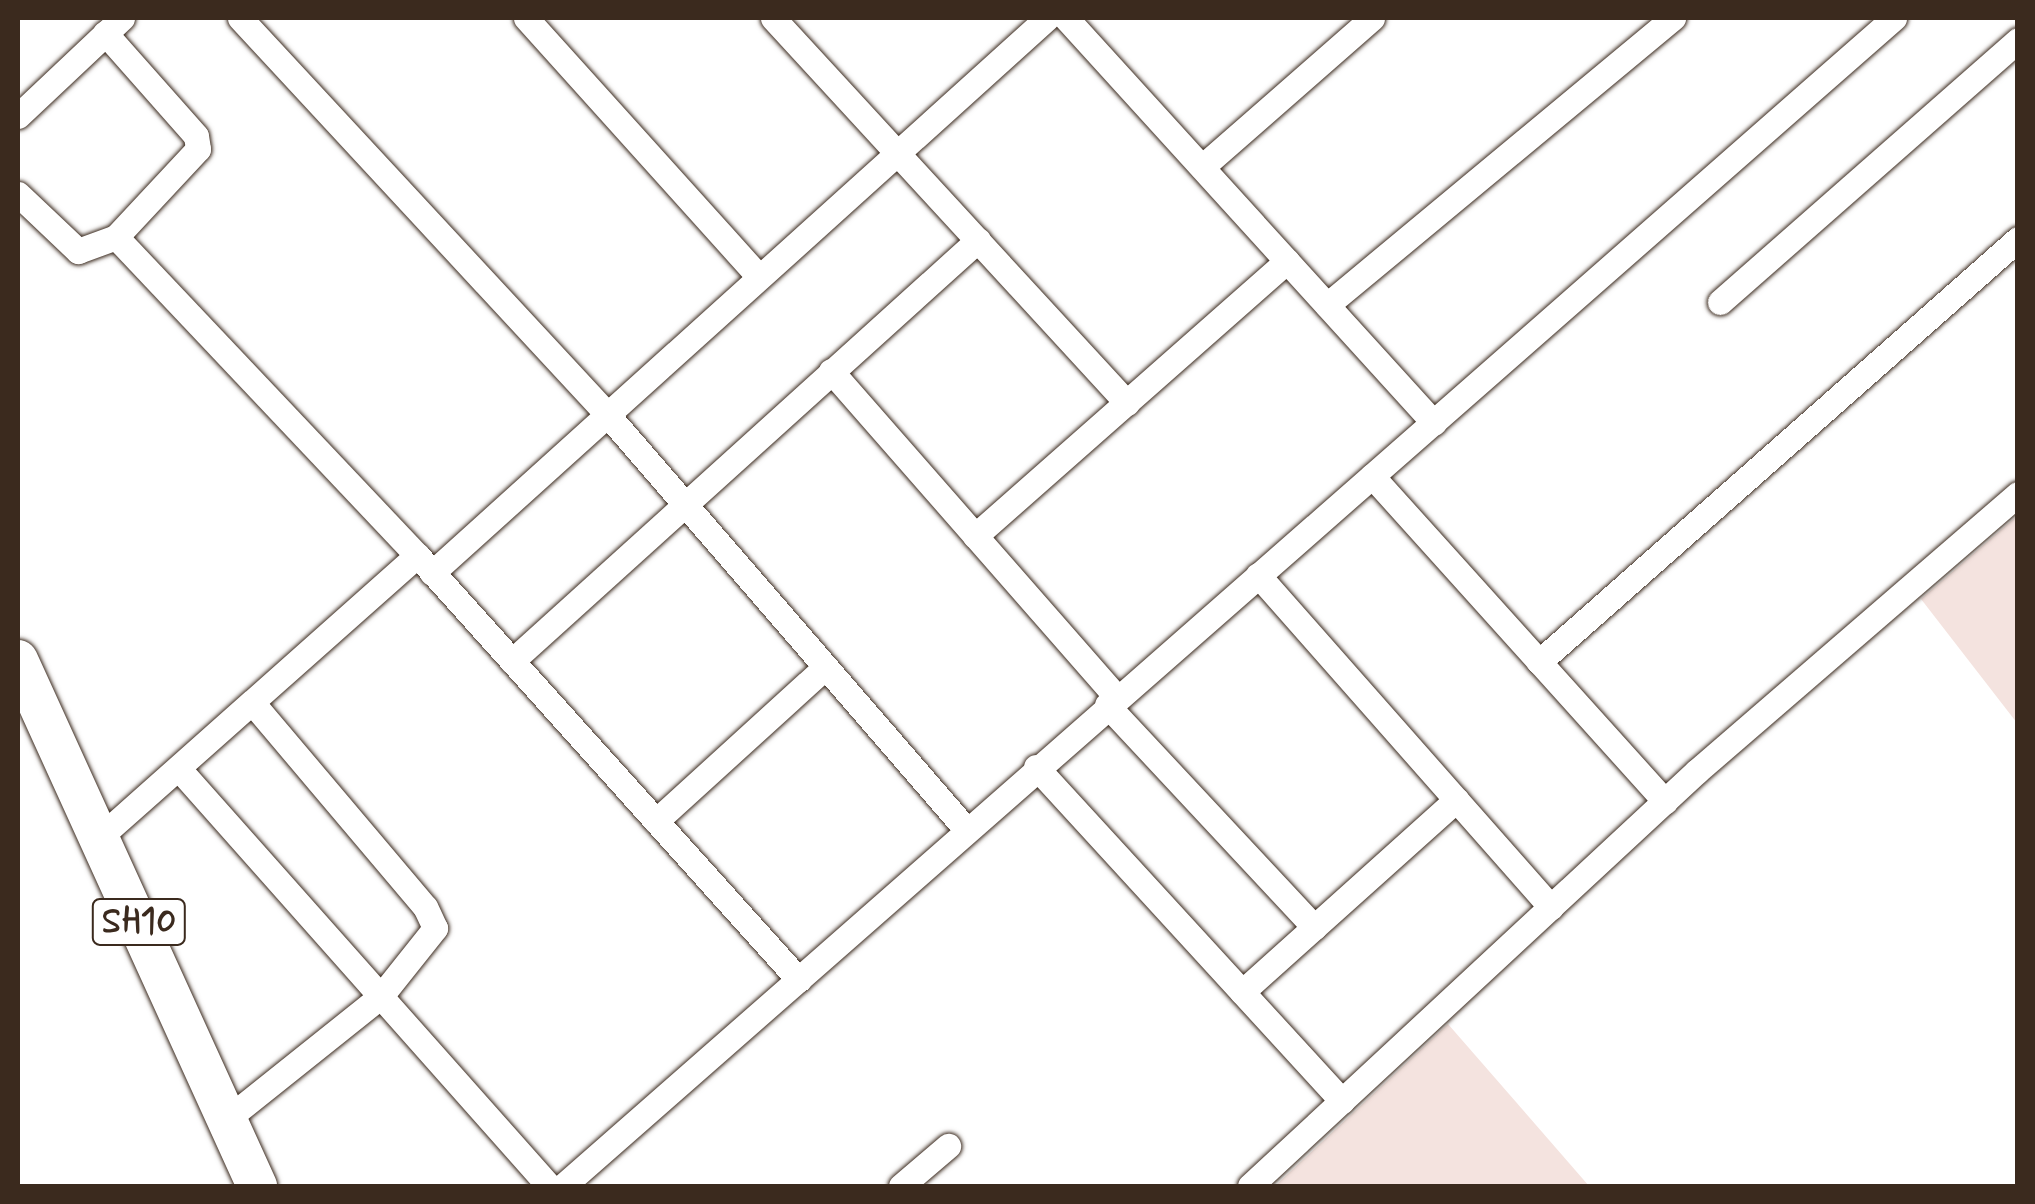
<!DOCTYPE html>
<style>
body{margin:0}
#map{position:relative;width:2035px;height:1204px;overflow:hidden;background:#fff;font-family:Mynerve,sans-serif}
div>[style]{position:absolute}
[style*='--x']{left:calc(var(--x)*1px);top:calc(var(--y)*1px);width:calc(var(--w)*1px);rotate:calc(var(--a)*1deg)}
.built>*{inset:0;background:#f4e3df}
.roads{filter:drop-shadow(0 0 2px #3b2a1e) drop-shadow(0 0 2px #3b2a1e)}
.street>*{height:25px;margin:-12.5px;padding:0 12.5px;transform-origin:12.5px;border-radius:12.5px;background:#fff}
.primary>*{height:40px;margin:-20px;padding:0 20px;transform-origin:20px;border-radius:20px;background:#fff}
span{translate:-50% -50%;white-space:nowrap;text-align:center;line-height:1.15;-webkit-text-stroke:9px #fff;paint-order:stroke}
.shield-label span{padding:2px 8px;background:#fff;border:2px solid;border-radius:8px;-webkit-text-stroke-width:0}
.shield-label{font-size:35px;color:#3b2a1e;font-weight:700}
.frame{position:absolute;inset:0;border:20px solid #3b2a1e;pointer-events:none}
</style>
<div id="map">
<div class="built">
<i style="clip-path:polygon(2017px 516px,2017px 723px,1921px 599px)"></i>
<i style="clip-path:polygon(1448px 1024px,1589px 1186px,1275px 1186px)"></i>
</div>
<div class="roads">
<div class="street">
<i style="--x:240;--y:18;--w:538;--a:47.18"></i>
<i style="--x:606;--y:413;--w:549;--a:49.14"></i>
<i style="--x:526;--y:18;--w:347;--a:48"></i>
<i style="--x:773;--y:18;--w:523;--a:47.4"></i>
<i style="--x:1066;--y:18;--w:547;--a:47.74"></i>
<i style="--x:105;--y:33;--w:137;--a:48.5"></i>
<i style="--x:196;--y:136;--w:13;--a:81"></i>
<i style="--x:198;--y:149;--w:120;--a:133"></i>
<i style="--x:18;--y:116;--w:143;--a:-43.3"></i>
<i style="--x:1202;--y:167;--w:226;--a:-41.2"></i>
<i style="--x:18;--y:194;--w:83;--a:43.5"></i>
<i style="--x:78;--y:251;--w:40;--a:-20.2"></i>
<i style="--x:116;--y:237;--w:438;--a:46.6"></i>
<i style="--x:417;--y:555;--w:571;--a:48.05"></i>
<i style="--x:1720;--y:302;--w:397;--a:-41.3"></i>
<i style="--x:1327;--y:305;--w:450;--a:-39.7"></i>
<i style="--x:831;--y:371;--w:433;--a:48.8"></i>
<i style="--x:1372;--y:476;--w:438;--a:48"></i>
<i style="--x:975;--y:536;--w:416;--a:-41.4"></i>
<i style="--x:432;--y:573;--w:828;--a:-42.06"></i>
<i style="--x:1258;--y:575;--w:443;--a:48.6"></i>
<i style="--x:512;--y:661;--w:628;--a:-42.1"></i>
<i style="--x:1539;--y:662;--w:639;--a:-41.45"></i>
<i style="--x:1107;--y:705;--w:304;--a:47"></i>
<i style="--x:1036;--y:767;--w:453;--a:47.5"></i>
<i style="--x:179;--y:769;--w:557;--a:48.42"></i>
<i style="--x:656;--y:821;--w:227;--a:-42.3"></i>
<i style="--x:101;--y:836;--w:423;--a:-41.6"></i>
<i style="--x:1242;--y:992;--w:288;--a:-41.9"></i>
<i style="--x:227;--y:1119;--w:197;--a:-38.6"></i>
<i style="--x:381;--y:996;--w:87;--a:-51.5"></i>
<i style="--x:435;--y:928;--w:23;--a:-115"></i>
<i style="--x:425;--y:907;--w:268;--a:-130.2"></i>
<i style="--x:563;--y:1186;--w:1771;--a:-41.27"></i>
<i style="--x:901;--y:1186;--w:62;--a:-40.4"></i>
<i style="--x:1250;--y:1186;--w:610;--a:-42.87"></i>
<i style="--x:1697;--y:771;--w:424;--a:-40.8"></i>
</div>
<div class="primary">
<i style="--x:18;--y:660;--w:578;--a:65.56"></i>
</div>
</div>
<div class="shield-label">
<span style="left:139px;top:922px">SH10</span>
</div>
<div class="frame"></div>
</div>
